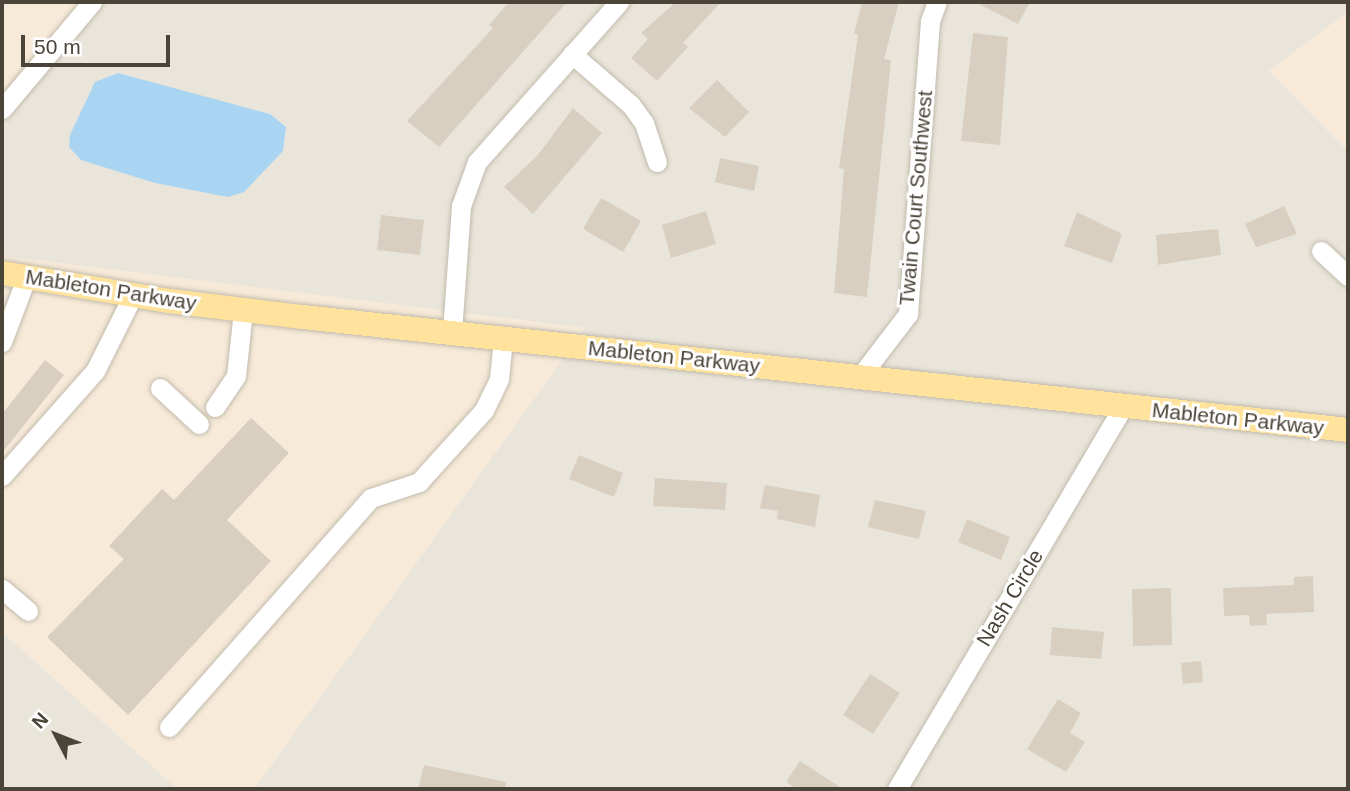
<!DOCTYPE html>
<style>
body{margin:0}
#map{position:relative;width:1350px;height:791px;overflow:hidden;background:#f6f3ec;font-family:Helvetica,sans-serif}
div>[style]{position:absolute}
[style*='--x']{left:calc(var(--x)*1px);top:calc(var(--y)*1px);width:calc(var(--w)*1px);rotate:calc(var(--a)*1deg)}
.residential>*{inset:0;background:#eae5da}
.commercial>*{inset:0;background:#f7ead8}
.water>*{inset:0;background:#a9d4f2}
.building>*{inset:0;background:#d8cfc1}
.roads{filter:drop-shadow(0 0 2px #c2bbae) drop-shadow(0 0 2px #c2bbae)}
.minor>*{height:19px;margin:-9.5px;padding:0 9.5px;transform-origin:9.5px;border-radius:9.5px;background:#fff}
.major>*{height:24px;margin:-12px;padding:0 12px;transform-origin:12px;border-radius:12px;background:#ffe39c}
span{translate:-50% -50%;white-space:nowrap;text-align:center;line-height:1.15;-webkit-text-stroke:6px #fff;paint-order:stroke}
.street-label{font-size:21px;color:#4b4439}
.frame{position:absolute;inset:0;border:4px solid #4b4439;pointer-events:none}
.north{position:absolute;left:21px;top:700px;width:70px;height:70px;-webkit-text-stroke:5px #fff;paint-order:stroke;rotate:312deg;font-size:19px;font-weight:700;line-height:28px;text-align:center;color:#4b4439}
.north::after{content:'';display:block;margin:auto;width:24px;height:32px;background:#4b4439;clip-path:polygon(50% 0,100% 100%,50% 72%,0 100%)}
.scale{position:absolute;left:21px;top:35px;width:149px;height:32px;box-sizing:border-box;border:4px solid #4b4439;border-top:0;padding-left:9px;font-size:21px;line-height:24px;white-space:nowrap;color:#4b4439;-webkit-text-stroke:5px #fff;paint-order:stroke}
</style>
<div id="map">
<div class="residential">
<i style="clip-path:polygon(94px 2px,1348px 2px,1348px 12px,1269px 71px,1348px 151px,1348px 789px,254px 789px,584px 328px,2px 256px,2px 102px)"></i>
<i style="clip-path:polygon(2px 632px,178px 789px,2px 789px)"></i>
</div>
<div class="commercial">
<i style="clip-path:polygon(2px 2px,94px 2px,2px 102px)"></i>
<i style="clip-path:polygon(1348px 12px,1348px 151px,1269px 71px)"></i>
<i style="clip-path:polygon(2px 256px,585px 328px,254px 789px,178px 789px,2px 632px)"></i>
</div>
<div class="water">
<i style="clip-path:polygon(118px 73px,270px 114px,286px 127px,283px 151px,244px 192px,228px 197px,155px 183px,81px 160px,69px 147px,70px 135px,95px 82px)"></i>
</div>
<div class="building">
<i style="clip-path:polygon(509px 2px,567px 2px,439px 147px,407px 121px,493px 28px,489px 25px)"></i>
<i style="clip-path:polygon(676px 2px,721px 2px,683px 43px,688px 47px,657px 81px,631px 58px,648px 39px,641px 33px)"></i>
<i style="clip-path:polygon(862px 2px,899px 2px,884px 59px,891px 60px,867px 297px,834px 293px,844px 169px,839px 168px,858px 35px,854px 34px)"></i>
<i style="clip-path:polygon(975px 2px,1030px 2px,1018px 24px)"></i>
<i style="clip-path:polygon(973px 33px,1008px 37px,1000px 145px,961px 141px)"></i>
<i style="clip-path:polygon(717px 80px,749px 112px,725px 137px,689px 108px)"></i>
<i style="clip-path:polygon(573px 108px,602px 133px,533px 214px,504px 187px,537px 156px)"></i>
<i style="clip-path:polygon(720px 158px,759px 166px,754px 191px,715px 182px)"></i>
<i style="clip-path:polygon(601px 198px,641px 221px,623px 252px,583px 229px)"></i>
<i style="clip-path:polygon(1284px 206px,1297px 234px,1256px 247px,1245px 224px)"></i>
<i style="clip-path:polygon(706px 211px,716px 244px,671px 258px,662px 225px)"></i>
<i style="clip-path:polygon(1077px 212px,1122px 234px,1112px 263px,1064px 246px)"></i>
<i style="clip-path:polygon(381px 215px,424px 220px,420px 255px,377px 250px)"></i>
<i style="clip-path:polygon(1218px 229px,1221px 255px,1158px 265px,1156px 235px)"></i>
<i style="clip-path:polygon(45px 360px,64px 375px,2px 453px,2px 414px)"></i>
<i style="clip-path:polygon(251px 418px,289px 453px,227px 520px,271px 561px,128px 715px,47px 637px,124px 559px,109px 546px,162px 489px,174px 500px)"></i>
<i style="clip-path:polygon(579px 455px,623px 473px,614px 497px,569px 479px)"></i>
<i style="clip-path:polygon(655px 478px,727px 483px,725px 510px,653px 506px)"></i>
<i style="clip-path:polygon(765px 485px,820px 495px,815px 527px,777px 519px,778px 511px,760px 508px)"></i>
<i style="clip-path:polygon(875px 500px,926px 511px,919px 539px,868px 527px)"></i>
<i style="clip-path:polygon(967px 519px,1010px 537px,1001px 560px,958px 542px)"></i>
<i style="clip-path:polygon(1313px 576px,1314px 612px,1266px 614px,1267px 625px,1250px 626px,1249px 615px,1224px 616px,1223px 588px,1294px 585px,1294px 577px)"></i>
<i style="clip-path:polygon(1171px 588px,1172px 645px,1133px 646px,1132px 589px)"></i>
<i style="clip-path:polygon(1052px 627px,1104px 632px,1101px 659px,1050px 655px)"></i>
<i style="clip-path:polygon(1201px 661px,1203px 682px,1183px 684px,1181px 663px)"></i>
<i style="clip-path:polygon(870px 674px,900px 693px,873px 734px,843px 715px)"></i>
<i style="clip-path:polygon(1058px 699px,1081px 713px,1070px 733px,1085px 742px,1066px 772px,1027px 749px)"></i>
<i style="clip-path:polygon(800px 761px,843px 789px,797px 789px,786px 782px)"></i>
<i style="clip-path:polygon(424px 765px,506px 782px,505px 789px,418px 789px)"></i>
</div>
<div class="roads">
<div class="minor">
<i style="--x:572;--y:54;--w:78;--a:40.8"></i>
<i style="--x:631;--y:105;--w:22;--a:54"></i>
<i style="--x:644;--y:123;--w:41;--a:71.6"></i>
<i style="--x:2;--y:109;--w:140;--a:-49.9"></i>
<i style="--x:1321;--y:251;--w:37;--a:43"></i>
<i style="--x:452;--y:332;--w:126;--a:-85.9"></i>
<i style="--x:461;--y:206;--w:47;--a:-70"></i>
<i style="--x:477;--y:162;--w:214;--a:-48.4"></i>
<i style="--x:2;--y:342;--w:68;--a:-69.4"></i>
<i style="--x:859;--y:378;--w:81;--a:-52.6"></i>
<i style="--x:908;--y:314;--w:294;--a:-85.7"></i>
<i style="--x:930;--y:21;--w:20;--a:-70"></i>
<i style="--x:160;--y:388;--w:53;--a:42.7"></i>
<i style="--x:215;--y:407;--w:37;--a:-56"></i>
<i style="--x:236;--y:376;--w:66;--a:-83.9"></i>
<i style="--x:2;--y:476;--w:140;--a:-48.5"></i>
<i style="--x:95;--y:371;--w:85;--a:-63.4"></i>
<i style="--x:2;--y:589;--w:34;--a:40"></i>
<i style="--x:169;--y:727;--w:305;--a:-48.6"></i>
<i style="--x:371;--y:498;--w:51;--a:-18.4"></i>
<i style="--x:419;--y:482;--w:97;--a:-47.9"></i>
<i style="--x:484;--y:410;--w:34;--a:-64"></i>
<i style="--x:499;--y:379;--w:41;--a:-84.4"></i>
<i style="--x:897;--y:789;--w:444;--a:-59.4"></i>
</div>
<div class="major">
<i style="--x:2;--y:273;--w:170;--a:9.5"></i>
<i style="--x:170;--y:301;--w:134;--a:6.9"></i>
<i style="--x:303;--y:317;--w:1051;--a:6.17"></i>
</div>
</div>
<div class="street-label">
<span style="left:916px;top:198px;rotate:-85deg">Twain Court Southwest</span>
<span style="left:111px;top:290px;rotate:9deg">Mableton Parkway</span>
<span style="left:674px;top:357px;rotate:6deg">Mableton Parkway</span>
<span style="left:1238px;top:419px;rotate:6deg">Mableton Parkway</span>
<span style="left:1010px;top:598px;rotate:-59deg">Nash Circle</span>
</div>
<div class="frame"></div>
<div class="north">N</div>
<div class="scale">50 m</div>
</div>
